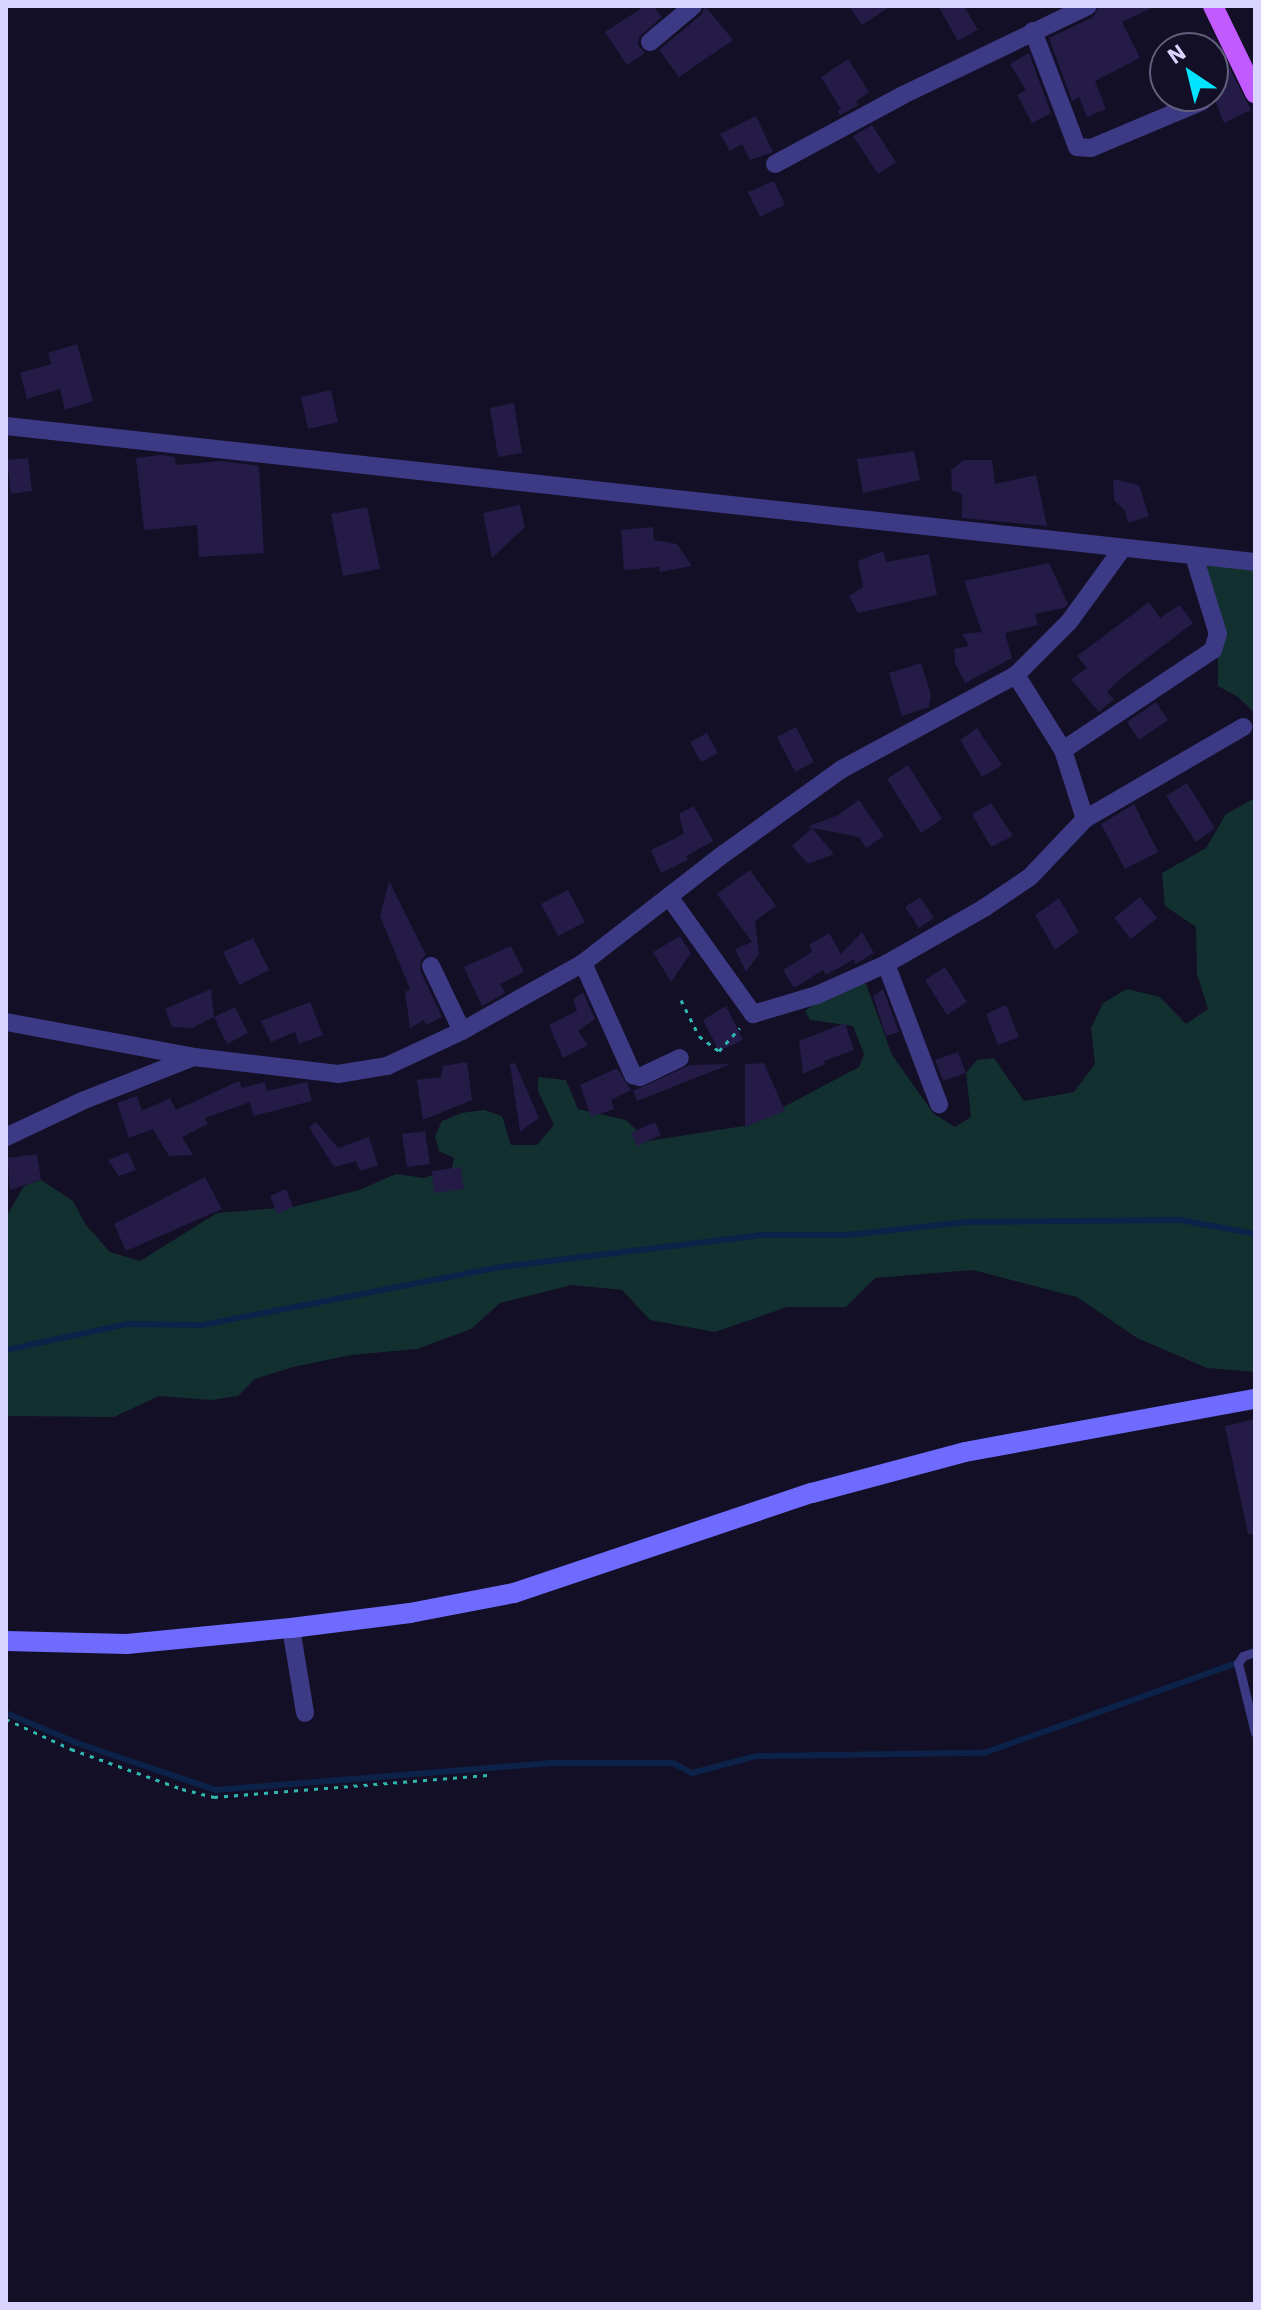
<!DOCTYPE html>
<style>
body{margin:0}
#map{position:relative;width:1261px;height:2310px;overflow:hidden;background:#130f26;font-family:"IBM Plex Sans",sans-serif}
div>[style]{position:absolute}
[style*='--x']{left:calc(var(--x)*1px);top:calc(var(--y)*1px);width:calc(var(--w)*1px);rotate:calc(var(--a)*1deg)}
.green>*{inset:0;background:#12302f}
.stream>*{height:6px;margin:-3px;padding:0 3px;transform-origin:3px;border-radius:3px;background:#0c2248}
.building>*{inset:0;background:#241b47}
.path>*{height:3px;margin-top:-1.5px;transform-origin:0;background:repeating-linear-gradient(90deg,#2fb8b0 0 4px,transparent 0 10px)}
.lane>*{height:9px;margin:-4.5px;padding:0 4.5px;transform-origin:4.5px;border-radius:4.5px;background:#3d3a85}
.street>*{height:18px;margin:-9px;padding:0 9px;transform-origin:9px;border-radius:9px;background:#3d3a85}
.secondary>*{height:20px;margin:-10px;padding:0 10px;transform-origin:10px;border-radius:10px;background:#6f6bff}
.primary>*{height:20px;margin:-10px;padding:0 10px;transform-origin:10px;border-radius:10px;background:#c25bff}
span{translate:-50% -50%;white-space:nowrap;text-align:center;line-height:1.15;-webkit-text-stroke:7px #130f26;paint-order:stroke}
.frame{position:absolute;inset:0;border:8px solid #d9d4ff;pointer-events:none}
.north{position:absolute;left:1149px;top:32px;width:80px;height:80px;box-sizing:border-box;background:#130f26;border:2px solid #625e7d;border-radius:50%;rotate:325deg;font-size:22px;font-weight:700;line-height:32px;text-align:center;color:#d9d4ff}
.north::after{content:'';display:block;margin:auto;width:28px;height:36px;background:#00e5ff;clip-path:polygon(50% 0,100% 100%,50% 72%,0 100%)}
</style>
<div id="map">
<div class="green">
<i style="clip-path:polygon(1202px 557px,1255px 568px,1255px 713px,1238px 697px,1218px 686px,1218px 643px)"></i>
<i style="clip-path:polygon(1255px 798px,1255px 1372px,1207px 1368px,1137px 1338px,1077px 1297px,973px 1270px,875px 1278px,846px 1307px,787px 1307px,715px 1332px,650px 1320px,622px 1290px,572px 1285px,500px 1303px,471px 1329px,417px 1349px,351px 1355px,293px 1367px,255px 1379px,238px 1396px,211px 1400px,159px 1396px,114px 1417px,6px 1416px,6px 1217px,24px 1186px,41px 1180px,73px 1201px,86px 1225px,110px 1252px,140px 1261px,217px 1213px,293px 1207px,359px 1190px,396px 1174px,424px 1178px,452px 1168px,454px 1158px,439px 1151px,435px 1136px,442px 1121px,461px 1113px,484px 1110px,502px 1116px,511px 1145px,537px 1145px,554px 1125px,538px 1091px,538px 1077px,566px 1080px,578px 1109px,626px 1120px,648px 1141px,750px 1125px,859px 1067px,864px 1054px,853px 1026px,810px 1020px,805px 1011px,845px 983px,866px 984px,892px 1055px,934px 1114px,955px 1127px,971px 1117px,966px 1073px,977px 1060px,994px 1058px,1024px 1101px,1074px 1092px,1095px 1064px,1091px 1028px,1103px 1003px,1127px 989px,1160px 997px,1186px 1024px,1208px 1009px,1197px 974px,1196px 927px,1165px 906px,1162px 873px,1206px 848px,1226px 814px)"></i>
</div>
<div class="stream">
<i style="--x:6;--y:1350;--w:124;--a:-12.1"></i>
<i style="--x:127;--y:1324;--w:75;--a:0.8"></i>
<i style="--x:202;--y:1325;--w:305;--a:-11"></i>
<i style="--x:501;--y:1267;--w:261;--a:-7"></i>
<i style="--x:760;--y:1235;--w:87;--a:0"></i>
<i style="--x:847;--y:1235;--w:120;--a:-6.2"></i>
<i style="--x:966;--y:1222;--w:215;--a:-0.5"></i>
<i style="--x:1181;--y:1220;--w:75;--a:10.7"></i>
<i style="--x:6;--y:1713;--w:77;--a:22.9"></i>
<i style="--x:77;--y:1743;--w:147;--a:18.7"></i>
<i style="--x:216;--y:1790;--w:339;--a:-4.6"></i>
<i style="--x:554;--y:1763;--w:119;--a:0"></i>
<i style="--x:673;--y:1763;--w:21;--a:28"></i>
<i style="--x:692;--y:1773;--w:66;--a:-14.9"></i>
<i style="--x:756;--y:1756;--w:228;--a:-0.8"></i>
<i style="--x:984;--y:1753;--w:271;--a:-19.6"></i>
</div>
<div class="building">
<i style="clip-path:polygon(645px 6px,653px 6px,662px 17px,639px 37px,638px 45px,645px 53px,627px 65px,605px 32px)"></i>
<i style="clip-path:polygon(705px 6px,733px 40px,679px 77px,659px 50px,701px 15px)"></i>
<i style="clip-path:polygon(849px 6px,891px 6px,862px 25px)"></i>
<i style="clip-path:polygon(938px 6px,964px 6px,978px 30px,958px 41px)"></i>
<i style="clip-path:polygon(1100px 6px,1156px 6px,1122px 22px,1140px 58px,1095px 81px,1106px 109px,1087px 117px,1079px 97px,1072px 101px,1049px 38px,1093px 17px)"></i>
<i style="clip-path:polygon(1213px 36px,1251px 110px,1224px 123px,1213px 95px)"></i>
<i style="clip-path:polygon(1029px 53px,1051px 113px,1032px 123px,1017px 95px,1026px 90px,1010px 64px)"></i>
<i style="clip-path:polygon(848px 59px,869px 92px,856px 101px,859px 105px,840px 115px,837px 111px,841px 109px,821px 77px)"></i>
<i style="clip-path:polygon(756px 116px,773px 152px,750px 160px,742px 144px,730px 151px,720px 134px)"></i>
<i style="clip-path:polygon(872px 125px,896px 162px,878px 174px,853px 136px)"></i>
<i style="clip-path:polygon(774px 181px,785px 205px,760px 217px,748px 192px)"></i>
<i style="clip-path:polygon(77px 344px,93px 401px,65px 410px,60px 389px,27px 399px,20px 373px,51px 364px,48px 353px)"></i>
<i style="clip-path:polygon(331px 390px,338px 422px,308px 429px,301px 397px)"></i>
<i style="clip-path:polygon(514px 403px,522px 453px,498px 457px,490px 408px)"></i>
<i style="clip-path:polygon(914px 451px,920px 480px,863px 493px,857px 459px)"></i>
<i style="clip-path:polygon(162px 455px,175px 457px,176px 465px,221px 461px,259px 466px,264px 553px,199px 557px,197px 525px,144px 530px,136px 458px)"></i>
<i style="clip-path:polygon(28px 458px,32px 491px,11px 494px,7px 460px)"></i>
<i style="clip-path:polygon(964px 460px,992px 460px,995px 484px,1036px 475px,1047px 526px,962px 518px,962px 494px,952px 490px,951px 470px)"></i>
<i style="clip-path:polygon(1113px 479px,1139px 485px,1149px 516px,1128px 523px,1125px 511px,1114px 500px)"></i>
<i style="clip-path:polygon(520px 505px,525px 527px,492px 558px,483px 513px)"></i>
<i style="clip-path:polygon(367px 507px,380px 569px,343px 576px,331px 514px)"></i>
<i style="clip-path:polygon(653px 527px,654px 540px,677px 544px,692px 566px,660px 572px,659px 567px,624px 570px,621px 530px)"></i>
<i style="clip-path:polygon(883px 551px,886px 562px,929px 554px,937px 595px,858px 613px,849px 596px,863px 587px,858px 561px)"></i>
<i style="clip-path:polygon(1049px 563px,1068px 604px,1064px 608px,1035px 614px,1038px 625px,1005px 633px,1012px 658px,965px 683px,955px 663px,954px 649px,969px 646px,962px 634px,982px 632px,964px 581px)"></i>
<i style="clip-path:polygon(1149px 602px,1160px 618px,1180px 605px,1193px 623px,1125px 675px,1107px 692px,1114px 699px,1099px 712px,1071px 679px,1087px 668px,1077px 656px)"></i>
<i style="clip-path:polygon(921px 663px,931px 695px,929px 707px,902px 716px,889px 673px)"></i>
<i style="clip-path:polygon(1156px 702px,1168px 720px,1139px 740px,1127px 722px)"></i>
<i style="clip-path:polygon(796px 727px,814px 762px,795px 772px,777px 737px)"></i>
<i style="clip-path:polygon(977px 728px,1002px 765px,982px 777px,960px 740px)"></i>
<i style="clip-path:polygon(707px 733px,718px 753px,701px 762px,690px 742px)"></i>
<i style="clip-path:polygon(908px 765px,942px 819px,921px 833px,887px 779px)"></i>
<i style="clip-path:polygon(1187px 783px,1215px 828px,1196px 842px,1166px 796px)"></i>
<i style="clip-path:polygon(859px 800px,884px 836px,866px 848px,859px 837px,807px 827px,838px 815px)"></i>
<i style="clip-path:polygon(991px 803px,1013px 836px,991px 847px,972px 814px)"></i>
<i style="clip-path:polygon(1134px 804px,1158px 852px,1125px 869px,1101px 824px)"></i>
<i style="clip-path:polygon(694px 806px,713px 841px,686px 856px,688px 860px,661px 873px,651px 850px,684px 834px,679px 814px)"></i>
<i style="clip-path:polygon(812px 828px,834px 854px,808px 864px,792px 846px)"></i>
<i style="clip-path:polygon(750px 870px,776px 906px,755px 921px,759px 954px,746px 972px,735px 949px,752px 942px,717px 894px)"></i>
<i style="clip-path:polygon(389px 881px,426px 955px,421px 960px,420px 970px,442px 1017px,426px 1025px,424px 1020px,410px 1028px,405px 992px,410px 989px,380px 916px)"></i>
<i style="clip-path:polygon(568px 890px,585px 922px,558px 936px,541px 904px)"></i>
<i style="clip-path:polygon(920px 897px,934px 918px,919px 928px,905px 907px)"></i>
<i style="clip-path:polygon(1140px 897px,1157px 918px,1131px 939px,1114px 918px)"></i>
<i style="clip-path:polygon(1059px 898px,1079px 932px,1055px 950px,1035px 915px)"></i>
<i style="clip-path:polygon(862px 932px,874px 953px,855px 964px,854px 959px,826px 975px,823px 970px,794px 988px,783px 970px,812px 952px,809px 945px,829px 933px,841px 954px)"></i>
<i style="clip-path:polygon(680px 936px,691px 953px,671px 982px,653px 952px)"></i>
<i style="clip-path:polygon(253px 938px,269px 970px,239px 985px,223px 952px)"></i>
<i style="clip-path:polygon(511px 946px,524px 972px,500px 984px,505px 993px,482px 1006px,464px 967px)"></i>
<i style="clip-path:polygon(945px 967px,967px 1002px,947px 1015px,925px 980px)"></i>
<i style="clip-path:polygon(211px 989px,214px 1017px,192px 1028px,172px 1027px,165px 1009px)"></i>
<i style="clip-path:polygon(883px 989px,899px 1032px,886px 1036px,873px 996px)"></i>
<i style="clip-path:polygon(583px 992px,595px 1019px,578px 1031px,588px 1045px,563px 1058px,549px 1025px,577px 1011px,573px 1000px)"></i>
<i style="clip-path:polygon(310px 1002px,323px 1035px,299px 1044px,295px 1032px,271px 1042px,261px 1021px)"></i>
<i style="clip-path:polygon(1006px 1005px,1019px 1037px,998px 1045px,986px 1014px)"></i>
<i style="clip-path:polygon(726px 1006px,743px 1040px,719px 1051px,703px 1020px)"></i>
<i style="clip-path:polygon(235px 1007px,248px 1033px,227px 1044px,214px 1017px)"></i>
<i style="clip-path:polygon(845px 1023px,854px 1050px,824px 1061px,825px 1064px,803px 1074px,799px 1041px)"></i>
<i style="clip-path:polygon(958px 1052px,966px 1073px,943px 1081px,935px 1060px)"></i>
<i style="clip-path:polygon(467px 1062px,472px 1100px,423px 1120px,417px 1080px,441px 1077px,443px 1066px)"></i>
<i style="clip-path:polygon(515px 1063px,539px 1118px,520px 1132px,510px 1064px)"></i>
<i style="clip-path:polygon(764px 1063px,785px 1111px,745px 1127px,745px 1064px)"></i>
<i style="clip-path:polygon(731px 1064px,637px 1101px,633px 1091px,690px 1065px)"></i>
<i style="clip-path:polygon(617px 1068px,631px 1090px,611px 1100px,614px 1109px,591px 1117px,580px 1085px)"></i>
<i style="clip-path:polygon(239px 1081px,242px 1088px,265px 1082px,267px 1091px,307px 1082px,312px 1101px,253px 1116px,250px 1102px,205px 1118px,208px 1124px,182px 1137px,193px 1155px,169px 1156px,153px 1129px,129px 1138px,117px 1103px,137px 1096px,142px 1111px,170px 1098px,176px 1110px)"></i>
<i style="clip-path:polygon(316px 1122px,338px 1148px,369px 1137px,378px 1165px,360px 1171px,356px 1161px,334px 1167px,309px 1127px)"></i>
<i style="clip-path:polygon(655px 1122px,661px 1135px,637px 1146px,631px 1133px)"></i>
<i style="clip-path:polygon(425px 1131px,430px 1164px,407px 1167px,402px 1134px)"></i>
<i style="clip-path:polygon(128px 1152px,136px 1170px,119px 1176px,108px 1160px)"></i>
<i style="clip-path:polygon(37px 1154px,41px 1180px,10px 1190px,7px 1158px)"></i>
<i style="clip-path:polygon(461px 1167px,464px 1189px,434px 1193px,432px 1171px)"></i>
<i style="clip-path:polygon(205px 1177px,222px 1209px,126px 1251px,114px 1224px)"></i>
<i style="clip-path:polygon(286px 1189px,293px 1207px,277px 1214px,270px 1196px)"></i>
<i style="clip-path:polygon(1255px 1419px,1255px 1534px,1248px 1534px,1225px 1426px)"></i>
</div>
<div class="path">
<i style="--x:681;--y:1000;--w:40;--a:63.4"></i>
<i style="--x:699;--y:1036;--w:25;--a:37"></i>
<i style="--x:719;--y:1051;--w:31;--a:-48"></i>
<i style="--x:6;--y:1719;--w:72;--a:24.8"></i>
<i style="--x:71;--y:1749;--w:118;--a:19.8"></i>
<i style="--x:182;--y:1789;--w:33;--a:14"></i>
<i style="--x:214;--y:1797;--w:275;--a:-4.6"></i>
</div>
<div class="lane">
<i style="--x:1255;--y:1652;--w:13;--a:162"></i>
<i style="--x:1243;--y:1656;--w:9;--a:126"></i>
<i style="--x:1238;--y:1663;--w:72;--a:76.3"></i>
</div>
<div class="street">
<i style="--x:1033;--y:31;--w:124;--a:69.2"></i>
<i style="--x:1077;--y:147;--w:14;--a:4"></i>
<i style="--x:1091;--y:148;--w:121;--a:-22.8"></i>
<i style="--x:650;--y:42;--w:56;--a:-39.9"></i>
<i style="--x:775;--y:164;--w:145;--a:-28.3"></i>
<i style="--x:903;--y:95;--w:205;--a:-25.7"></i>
<i style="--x:6;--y:426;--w:1256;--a:6.21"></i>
<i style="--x:1063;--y:750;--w:180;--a:-33.7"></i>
<i style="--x:1213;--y:650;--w:17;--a:-73"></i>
<i style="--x:1218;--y:634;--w:82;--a:-107.1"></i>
<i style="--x:1085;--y:819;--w:183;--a:-30.2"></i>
<i style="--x:670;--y:898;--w:143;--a:54.4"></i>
<i style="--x:753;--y:1014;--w:67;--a:-16.5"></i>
<i style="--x:817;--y:995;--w:76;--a:-24.2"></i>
<i style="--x:886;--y:964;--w:113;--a:-29.7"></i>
<i style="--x:984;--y:908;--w:55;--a:-34"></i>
<i style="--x:1030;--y:877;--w:80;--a:-46.5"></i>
<i style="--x:1085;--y:819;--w:72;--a:-107.7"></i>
<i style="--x:1063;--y:750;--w:89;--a:-122.1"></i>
<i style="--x:583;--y:963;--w:123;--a:65.9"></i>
<i style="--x:633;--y:1075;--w:7;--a:16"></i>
<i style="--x:640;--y:1077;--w:44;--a:-25.4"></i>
<i style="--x:886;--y:964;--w:150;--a:69.3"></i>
<i style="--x:431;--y:966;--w:72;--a:64.5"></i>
<i style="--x:6;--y:1022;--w:191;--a:10.5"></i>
<i style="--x:194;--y:1057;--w:145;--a:6.7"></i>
<i style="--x:338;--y:1074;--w:50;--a:-9.3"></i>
<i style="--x:387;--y:1066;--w:83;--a:-25"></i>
<i style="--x:462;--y:1031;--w:139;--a:-29.3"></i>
<i style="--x:583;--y:963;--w:180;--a:-37.8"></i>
<i style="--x:725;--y:853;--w:144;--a:-35.7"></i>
<i style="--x:842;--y:769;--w:198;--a:-28.4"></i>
<i style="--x:1016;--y:675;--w:75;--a:-45"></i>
<i style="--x:1069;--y:622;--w:90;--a:-54"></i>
<i style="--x:6;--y:1137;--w:84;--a:-25.3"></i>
<i style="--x:82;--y:1101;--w:117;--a:-21.5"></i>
<i style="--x:291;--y:1628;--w:86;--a:80.6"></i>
</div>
<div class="secondary">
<i style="--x:6;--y:1641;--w:121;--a:1.4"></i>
<i style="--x:127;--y:1644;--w:165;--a:-5.6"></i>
<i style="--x:291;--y:1628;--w:120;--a:-7.2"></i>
<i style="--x:410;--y:1613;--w:106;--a:-10.9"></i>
<i style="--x:514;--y:1593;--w:314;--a:-18.6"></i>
<i style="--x:812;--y:1493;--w:158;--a:-15"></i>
<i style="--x:965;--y:1452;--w:295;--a:-10.4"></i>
</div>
<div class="primary">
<i style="--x:1213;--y:6;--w:97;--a:64.2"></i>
</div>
<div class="frame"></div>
<div class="north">N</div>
</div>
